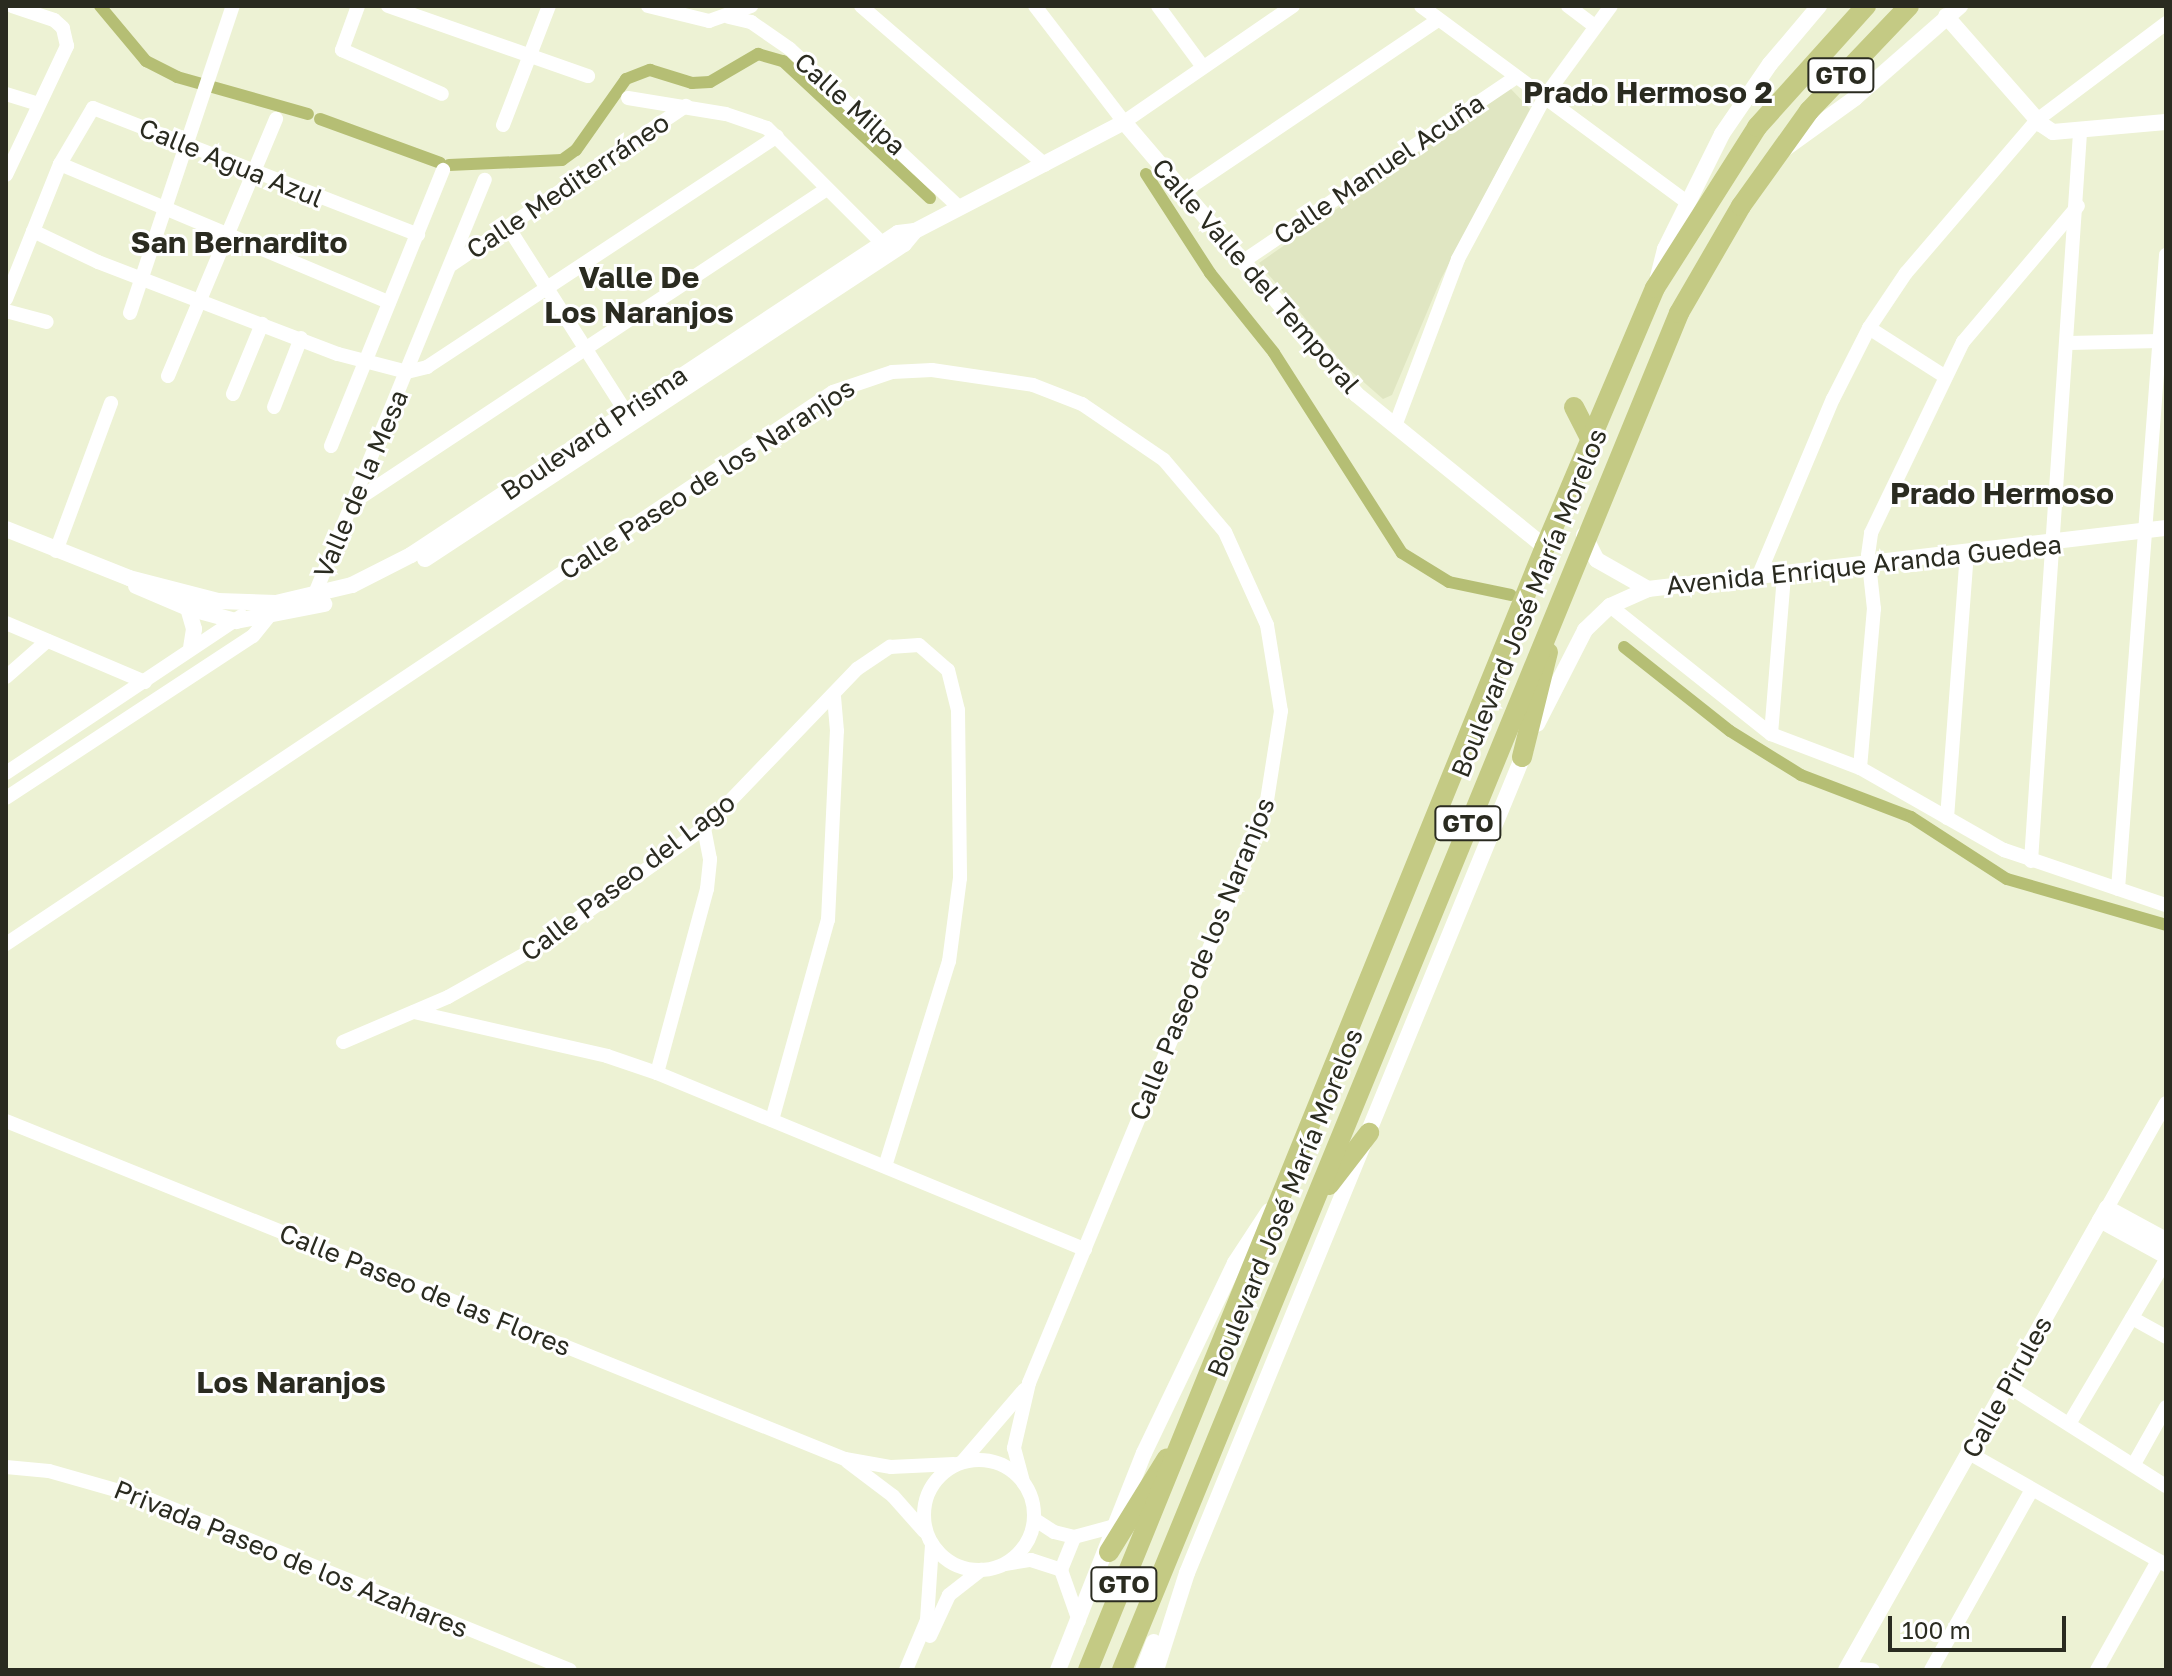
<!DOCTYPE html>
<meta charset="utf-8">
<style>
body{margin:0}
#map{position:relative;width:2172px;height:1676px;overflow:hidden;background:#edf2d4;font-family:"Golos Text",sans-serif}
div>[style]{position:absolute}
[style*='--x']{left:calc(var(--x)*1px);top:calc(var(--y)*1px);width:calc(var(--w)*1px);rotate:calc(var(--a)*1deg)}
.built>*{inset:0;background:#e0e6c2}
.canal>*{height:12px;margin:-6px;padding:0 6px;transform-origin:6px;border-radius:6px;background:#b5be74}
.minor>*{height:14px;margin:-7px;padding:0 7px;transform-origin:7px;border-radius:7px;background:#fff}
.minor>.ring{margin:-7px;padding:0;box-sizing:content-box;background:none;border:14px solid #fff;border-radius:50%}
.tertiary>*{height:16px;margin:-8px;padding:0 8px;transform-origin:8px;border-radius:8px;background:#fff}
.primary>*{height:20px;margin:-10px;padding:0 10px;transform-origin:10px;border-radius:10px;background:#c4ca84}
span{translate:-50% -50%;white-space:nowrap;text-align:center;line-height:1.15;-webkit-text-stroke:6px #fff;paint-order:stroke}
.shield-label span{padding:2px 6px;background:#fff;border:2px solid;border-radius:6px;-webkit-text-stroke-width:0}
.shield-label{font-size:24px;color:#2a2b20;font-weight:700}
.street-label{font-size:26px;color:#2a2b20}
.quarter-label{font-size:30px;color:#2a2b20;font-weight:700}
.frame{position:absolute;inset:0;border:8px solid #2a2b20;pointer-events:none}
.scale{position:absolute;left:1888px;top:1616px;width:178px;height:36px;box-sizing:border-box;border:4px solid #2a2b20;border-top:0;padding-left:10px;font-size:24px;line-height:28px;white-space:nowrap;color:#2a2b20;-webkit-text-stroke:6px #fff;paint-order:stroke}
</style>
<div id="map">
<div class="built">
<i style="clip-path:polygon(1510px 88px,1530px 109px,1441px 279px,1392px 395px,1383px 399px,1343px 364px,1259px 263px)"></i>
</div>
<div class="canal">
<i style="--x:100;--y:6;--w:72;--a:50.1"></i>
<i style="--x:146;--y:61;--w:35;--a:27"></i>
<i style="--x:177;--y:77;--w:136;--a:15.8"></i>
<i style="--x:320;--y:119;--w:128;--a:20.1"></i>
<i style="--x:449;--y:165;--w:113;--a:-2.5"></i>
<i style="--x:562;--y:160;--w:17;--a:-36"></i>
<i style="--x:576;--y:150;--w:87;--a:-54.8"></i>
<i style="--x:626;--y:79;--w:26;--a:-21"></i>
<i style="--x:650;--y:70;--w:44;--a:17.2"></i>
<i style="--x:692;--y:83;--w:18;--a:-3"></i>
<i style="--x:710;--y:82;--w:56;--a:-30.3"></i>
<i style="--x:758;--y:54;--w:26;--a:16"></i>
<i style="--x:783;--y:61;--w:201;--a:43"></i>
<i style="--x:1146;--y:174;--w:118;--a:57.1"></i>
<i style="--x:1210;--y:273;--w:102;--a:51.3"></i>
<i style="--x:1274;--y:353;--w:237;--a:57.4"></i>
<i style="--x:1402;--y:553;--w:55;--a:31.7"></i>
<i style="--x:1449;--y:582;--w:63;--a:11.8"></i>
<i style="--x:1624;--y:647;--w:135;--a:38.4"></i>
<i style="--x:1730;--y:731;--w:84;--a:31.8"></i>
<i style="--x:1801;--y:775;--w:118;--a:20.9"></i>
<i style="--x:1911;--y:817;--w:114;--a:32.9"></i>
<i style="--x:2007;--y:879;--w:166;--a:16.1"></i>
</div>
<div class="minor">
<i style="--x:358;--y:6;--w:47;--a:110"></i>
<i style="--x:342;--y:50;--w:109;--a:23.7"></i>
<i style="--x:388;--y:6;--w:212;--a:19.3"></i>
<i style="--x:648;--y:6;--w:63;--a:13.8"></i>
<i style="--x:709;--y:21;--w:45;--a:-19.7"></i>
<i style="--x:861;--y:6;--w:243;--a:40.8"></i>
<i style="--x:1035;--y:6;--w:146;--a:52.5"></i>
<i style="--x:1124;--y:122;--w:205;--a:-34.5"></i>
<i style="--x:1158;--y:6;--w:76;--a:53.6"></i>
<i style="--x:1421;--y:6;--w:330;--a:36.4"></i>
<i style="--x:1568;--y:6;--w:34;--a:37"></i>
<i style="--x:729;--y:17;--w:23;--a:13"></i>
<i style="--x:751;--y:22;--w:47;--a:34.7"></i>
<i style="--x:790;--y:49;--w:231;--a:43.1"></i>
<i style="--x:6;--y:94;--w:34;--a:17"></i>
<i style="--x:628;--y:98;--w:99;--a:9.3"></i>
<i style="--x:726;--y:114;--w:43;--a:18.9"></i>
<i style="--x:767;--y:128;--w:173;--a:45"></i>
<i style="--x:503;--y:125;--w:128;--a:-68.9"></i>
<i style="--x:60;--y:164;--w:357;--a:22.8"></i>
<i style="--x:6;--y:175;--w:143;--a:-64.7"></i>
<i style="--x:67;--y:46;--w:18;--a:-103"></i>
<i style="--x:63;--y:28;--w:12;--a:-138"></i>
<i style="--x:54;--y:20;--w:44;--a:-161.6"></i>
<i style="--x:1183;--y:192;--w:308;--a:-34"></i>
<i style="--x:508;--y:227;--w:231;--a:57.5"></i>
<i style="--x:33;--y:231;--w:72;--a:25.5"></i>
<i style="--x:98;--y:262;--w:257;--a:21"></i>
<i style="--x:338;--y:354;--w:71;--a:14.6"></i>
<i style="--x:407;--y:372;--w:21;--a:-14"></i>
<i style="--x:427;--y:367;--w:419;--a:-33.4"></i>
<i style="--x:1242;--y:262;--w:331;--a:-34"></i>
<i style="--x:451;--y:265;--w:284;--a:-34.1"></i>
<i style="--x:6;--y:299;--w:145;--a:-68.2"></i>
<i style="--x:60;--y:164;--w:65;--a:-59.5"></i>
<i style="--x:93;--y:108;--w:349;--a:21.3"></i>
<i style="--x:6;--y:311;--w:42;--a:15"></i>
<i style="--x:130;--y:313;--w:324;--a:-71.5"></i>
<i style="--x:1869;--y:328;--w:89;--a:32.6"></i>
<i style="--x:2068;--y:343;--w:92;--a:-1.2"></i>
<i style="--x:168;--y:376;--w:279;--a:-67.2"></i>
<i style="--x:233;--y:394;--w:76;--a:-67.5"></i>
<i style="--x:274;--y:407;--w:74;--a:-68.6"></i>
<i style="--x:1395;--y:426;--w:178;--a:-69.3"></i>
<i style="--x:1458;--y:259;--w:186;--a:-61.8"></i>
<i style="--x:1546;--y:95;--w:110;--a:-53.9"></i>
<i style="--x:331;--y:446;--w:298;--a:-67.9"></i>
<i style="--x:352;--y:503;--w:569;--a:-33.47"></i>
<i style="--x:56;--y:551;--w:158;--a:-69.6"></i>
<i style="--x:1758;--y:577;--w:193;--a:-67.2"></i>
<i style="--x:1833;--y:399;--w:80;--a:-63.1"></i>
<i style="--x:1869;--y:328;--w:66;--a:-56.1"></i>
<i style="--x:1906;--y:273;--w:201;--a:-49.4"></i>
<i style="--x:2037;--y:120;--w:161;--a:-36.9"></i>
<i style="--x:314;--y:596;--w:450;--a:-67.7"></i>
<i style="--x:1610;--y:606;--w:206;--a:38.5"></i>
<i style="--x:1771;--y:734;--w:95;--a:20.9"></i>
<i style="--x:1860;--y:768;--w:166;--a:29.7"></i>
<i style="--x:2004;--y:850;--w:171;--a:18.8"></i>
<i style="--x:6;--y:623;--w:151;--a:23"></i>
<i style="--x:6;--y:677;--w:55;--a:-41.3"></i>
<i style="--x:1771;--y:734;--w:160;--a:-85.3"></i>
<i style="--x:1860;--y:768;--w:160;--a:-85"></i>
<i style="--x:1874;--y:609;--w:54;--a:-96.3"></i>
<i style="--x:1868;--y:555;--w:22;--a:-82"></i>
<i style="--x:1871;--y:533;--w:212;--a:-64.3"></i>
<i style="--x:1963;--y:342;--w:178;--a:-49.8"></i>
<i style="--x:6;--y:773;--w:283;--a:-33.7"></i>
<i style="--x:6;--y:798;--w:295;--a:-33.3"></i>
<i style="--x:253;--y:636;--w:32;--a:-51"></i>
<i style="--x:1947;--y:818;--w:266;--a:-85.7"></i>
<i style="--x:2031;--y:861;--w:730;--a:-86.15"></i>
<i style="--x:2118;--y:889;--w:636;--a:-85.67"></i>
<i style="--x:6;--y:944;--w:994;--a:-33.72"></i>
<i style="--x:833;--y:392;--w:62;--a:-18.7"></i>
<i style="--x:892;--y:372;--w:40;--a:-2.9"></i>
<i style="--x:932;--y:370;--w:102;--a:8.4"></i>
<i style="--x:1033;--y:385;--w:53;--a:21.2"></i>
<i style="--x:1082;--y:404;--w:99;--a:34.3"></i>
<i style="--x:1164;--y:460;--w:94;--a:49.7"></i>
<i style="--x:1225;--y:532;--w:102;--a:65.7"></i>
<i style="--x:1267;--y:625;--w:87;--a:80.8"></i>
<i style="--x:1281;--y:711;--w:90;--a:98.9"></i>
<i style="--x:1267;--y:800;--w:66;--a:109.5"></i>
<i style="--x:1245;--y:862;--w:564;--a:112.52"></i>
<i style="--x:1029;--y:1383;--w:67;--a:103"></i>
<i style="--x:1014;--y:1448;--w:34;--a:75"></i>
<i style="--x:414;--y:1012;--w:198;--a:12.8"></i>
<i style="--x:607;--y:1056;--w:53;--a:18.8"></i>
<i style="--x:657;--y:1073;--w:463;--a:22.4"></i>
<i style="--x:343;--y:1042;--w:114;--a:-23.2"></i>
<i style="--x:448;--y:997;--w:107;--a:-29.2"></i>
<i style="--x:541;--y:945;--w:201;--a:-35.7"></i>
<i style="--x:704;--y:828;--w:221;--a:-46.1"></i>
<i style="--x:857;--y:669;--w:40;--a:-34"></i>
<i style="--x:890;--y:647;--w:29;--a:-4"></i>
<i style="--x:919;--y:645;--w:38;--a:41"></i>
<i style="--x:948;--y:670;--w:41;--a:76"></i>
<i style="--x:958;--y:710;--w:168;--a:89.3"></i>
<i style="--x:960;--y:878;--w:84;--a:97.5"></i>
<i style="--x:949;--y:961;--w:215;--a:107.3"></i>
<i style="--x:657;--y:1073;--w:191;--a:-74.8"></i>
<i style="--x:707;--y:889;--w:30;--a:-84"></i>
<i style="--x:710;--y:859;--w:32;--a:-101"></i>
<i style="--x:772;--y:1120;--w:208;--a:-74.4"></i>
<i style="--x:828;--y:920;--w:189;--a:-87.3"></i>
<i style="--x:837;--y:731;--w:37;--a:-95"></i>
<i style="--x:6;--y:1121;--w:905;--a:21.94"></i>
<i style="--x:845;--y:1459;--w:47;--a:9.9"></i>
<i style="--x:891;--y:1467;--w:63;--a:-2.7"></i>
<i style="--x:2107;--y:1208;--w:120;--a:-60.7"></i>
<i style="--x:2132;--y:1318;--w:39;--a:29"></i>
<i style="--x:2005;--y:1384;--w:191;--a:32.4"></i>
<i style="--x:2069;--y:1424;--w:191;--a:-59.4"></i>
<i style="--x:1969;--y:1453;--w:227;--a:29.6"></i>
<i class="ring" style="left:924px;top:1460px;width:96px;height:96px"></i>
<i style="--x:963;--y:1461;--w:94;--a:-49.3"></i>
<i style="--x:848;--y:1462;--w:56;--a:37.1"></i>
<i style="--x:893;--y:1496;--w:47;--a:48.5"></i>
<i style="--x:2134;--y:1464;--w:65;--a:-60.7"></i>
<i style="--x:6;--y:1467;--w:43;--a:5.3"></i>
<i style="--x:49;--y:1471;--w:106;--a:15.9"></i>
<i style="--x:151;--y:1500;--w:452;--a:22.1"></i>
<i style="--x:1034;--y:1519;--w:24;--a:33"></i>
<i style="--x:1054;--y:1532;--w:21;--a:14"></i>
<i style="--x:1074;--y:1537;--w:42;--a:-15"></i>
<i style="--x:1005;--y:1564;--w:26;--a:-9"></i>
<i style="--x:1031;--y:1560;--w:32;--a:18"></i>
<i style="--x:1061;--y:1570;--w:54;--a:70.6"></i>
<i style="--x:1061;--y:1570;--w:35;--a:-68"></i>
<i style="--x:930;--y:1636;--w:45;--a:-65.1"></i>
<i style="--x:949;--y:1595;--w:41;--a:-38"></i>
<i style="--x:1848;--y:1668;--w:25;--a:5"></i>
<i style="--x:906;--y:1670;--w:54;--a:-67.2"></i>
<i style="--x:927;--y:1620;--w:75;--a:-86.2"></i>
<i style="--x:1931;--y:1670;--w:207;--a:-60.8"></i>
<i style="--x:2097;--y:1670;--w:125;--a:-60.8"></i>
</div>
<div class="tertiary">
<i style="--x:1946;--y:16;--w:144;--a:48.7"></i>
<i style="--x:2041;--y:124;--w:14;--a:34"></i>
<i style="--x:2053;--y:132;--w:113;--a:-5.1"></i>
<i style="--x:1783;--y:150;--w:89;--a:-35.8"></i>
<i style="--x:1855;--y:98;--w:140;--a:-41.2"></i>
<i style="--x:1658;--y:277;--w:29;--a:-76"></i>
<i style="--x:1665;--y:249;--w:128;--a:-63.6"></i>
<i style="--x:1722;--y:134;--w:85;--a:-55.6"></i>
<i style="--x:1770;--y:64;--w:76;--a:-49.8"></i>
<i style="--x:6;--y:529;--w:132;--a:21.7"></i>
<i style="--x:129;--y:578;--w:92;--a:14.5"></i>
<i style="--x:218;--y:601;--w:58;--a:2"></i>
<i style="--x:276;--y:603;--w:78;--a:-13.3"></i>
<i style="--x:352;--y:585;--w:66;--a:-27"></i>
<i style="--x:411;--y:555;--w:584;--a:-33.47"></i>
<i style="--x:898;--y:233;--w:17;--a:-7"></i>
<i style="--x:915;--y:231;--w:236;--a:-27.5"></i>
<i style="--x:1124;--y:122;--w:358;--a:49.5"></i>
<i style="--x:1356;--y:394;--w:243;--a:39"></i>
<i style="--x:1584;--y:535;--w:28;--a:63"></i>
<i style="--x:1597;--y:560;--w:59;--a:29.6"></i>
<i style="--x:1648;--y:589;--w:522;--a:-6.72"></i>
<i style="--x:425;--y:559;--w:573;--a:-33.33"></i>
<i style="--x:904;--y:244;--w:17;--a:-50"></i>
<i style="--x:136;--y:586;--w:56;--a:22.9"></i>
<i style="--x:188;--y:608;--w:50;--a:15.2"></i>
<i style="--x:236;--y:621;--w:90;--a:-10.9"></i>
<i style="--x:188;--y:608;--w:22;--a:74"></i>
<i style="--x:194;--y:629;--w:18;--a:99"></i>
<i style="--x:1537;--y:724;--w:106;--a:-62.9"></i>
<i style="--x:1585;--y:630;--w:35;--a:-44"></i>
<i style="--x:1610;--y:606;--w:42;--a:-24.1"></i>
<i style="--x:2100;--y:1220;--w:75;--a:28.6"></i>
<i style="--x:1058;--y:1670;--w:233;--a:-68.4"></i>
<i style="--x:1144;--y:1453;--w:211;--a:-64.4"></i>
<i style="--x:1235;--y:1263;--w:62;--a:-56.8"></i>
<i style="--x:1143;--y:1670;--w:30;--a:-69"></i>
<i style="--x:1156;--y:1670;--w:102;--a:-72.3"></i>
<i style="--x:1187;--y:1573;--w:891;--a:-67.64"></i>
<i style="--x:1846;--y:1670;--w:531;--a:-60.54"></i>
<i style="--x:2107;--y:1208;--w:67;--a:28.5"></i>
</div>
<div class="primary">
<i style="--x:1574;--y:407;--w:36;--a:63"></i>
<i style="--x:1522;--y:757;--w:108;--a:-76.1"></i>
<i style="--x:1329;--y:1185;--w:66;--a:-52.4"></i>
<i style="--x:1109;--y:1552;--w:110;--a:-58.3"></i>
<i style="--x:1088;--y:1670;--w:1212;--a:-67.86"></i>
<i style="--x:1545;--y:547;--w:281;--a:-67"></i>
<i style="--x:1655;--y:288;--w:191;--a:-57.6"></i>
<i style="--x:1757;--y:127;--w:163;--a:-48"></i>
<i style="--x:1122;--y:1670;--w:1467;--a:-67.68"></i>
<i style="--x:1679;--y:313;--w:124;--a:-59.9"></i>
<i style="--x:1741;--y:206;--w:117;--a:-54.4"></i>
<i style="--x:1809;--y:111;--w:145;--a:-46.4"></i>
</div>
<div class="shield-label">
<span style="left:1841px;top:75px">GTO</span>
<span style="left:1468px;top:823px">GTO</span>
<span style="left:1124px;top:1584px">GTO</span>
</div>
<div class="street-label">
<span style="left:850px;top:104px;rotate:42deg">Calle Milpa</span>
<span style="left:231px;top:163px;rotate:22deg">Calle Agua Azul</span>
<span style="left:1379px;top:169px;rotate:-34deg">Calle Manuel Acuña</span>
<span style="left:568px;top:186px;rotate:-34deg">Calle Mediterráneo</span>
<span style="left:1256px;top:276px;rotate:49deg">Calle Valle del Temporal</span>
<span style="left:594px;top:433px;rotate:-34deg">Boulevard Prisma</span>
<span style="left:707px;top:479px;rotate:-33deg">Calle Paseo de los Naranjos</span>
<span style="left:361px;top:484px;rotate:-67deg">Valle de la Mesa</span>
<span style="left:1864px;top:565px;rotate:-6deg">Avenida Enrique Aranda Guedea</span>
<span style="left:1529px;top:603px;rotate:-68deg">Boulevard José María Morelos</span>
<span style="left:628px;top:877px;rotate:-37deg">Calle Paseo del Lago</span>
<span style="left:1202px;top:959px;rotate:-68deg">Calle Paseo de los Naranjos</span>
<span style="left:1285px;top:1203px;rotate:-68deg">Boulevard José María Morelos</span>
<span style="left:425px;top:1290px;rotate:22deg">Calle Paseo de las Flores</span>
<span style="left:2007px;top:1387px;rotate:-61deg">Calle Pirules</span>
<span style="left:291px;top:1559px;rotate:22deg">Privada Paseo de los Azahares</span>
</div>
<div class="quarter-label">
<span style="left:1648px;top:92px">Prado Hermoso 2</span>
<span style="left:239px;top:242px">San Bernardito</span>
<span style="left:639px;top:294px">Valle De<br>Los Naranjos</span>
<span style="left:2002px;top:493px">Prado Hermoso</span>
<span style="left:291px;top:1382px">Los Naranjos</span>
</div>
<div class="frame"></div>
<div class="scale">100 m</div>
</div>
